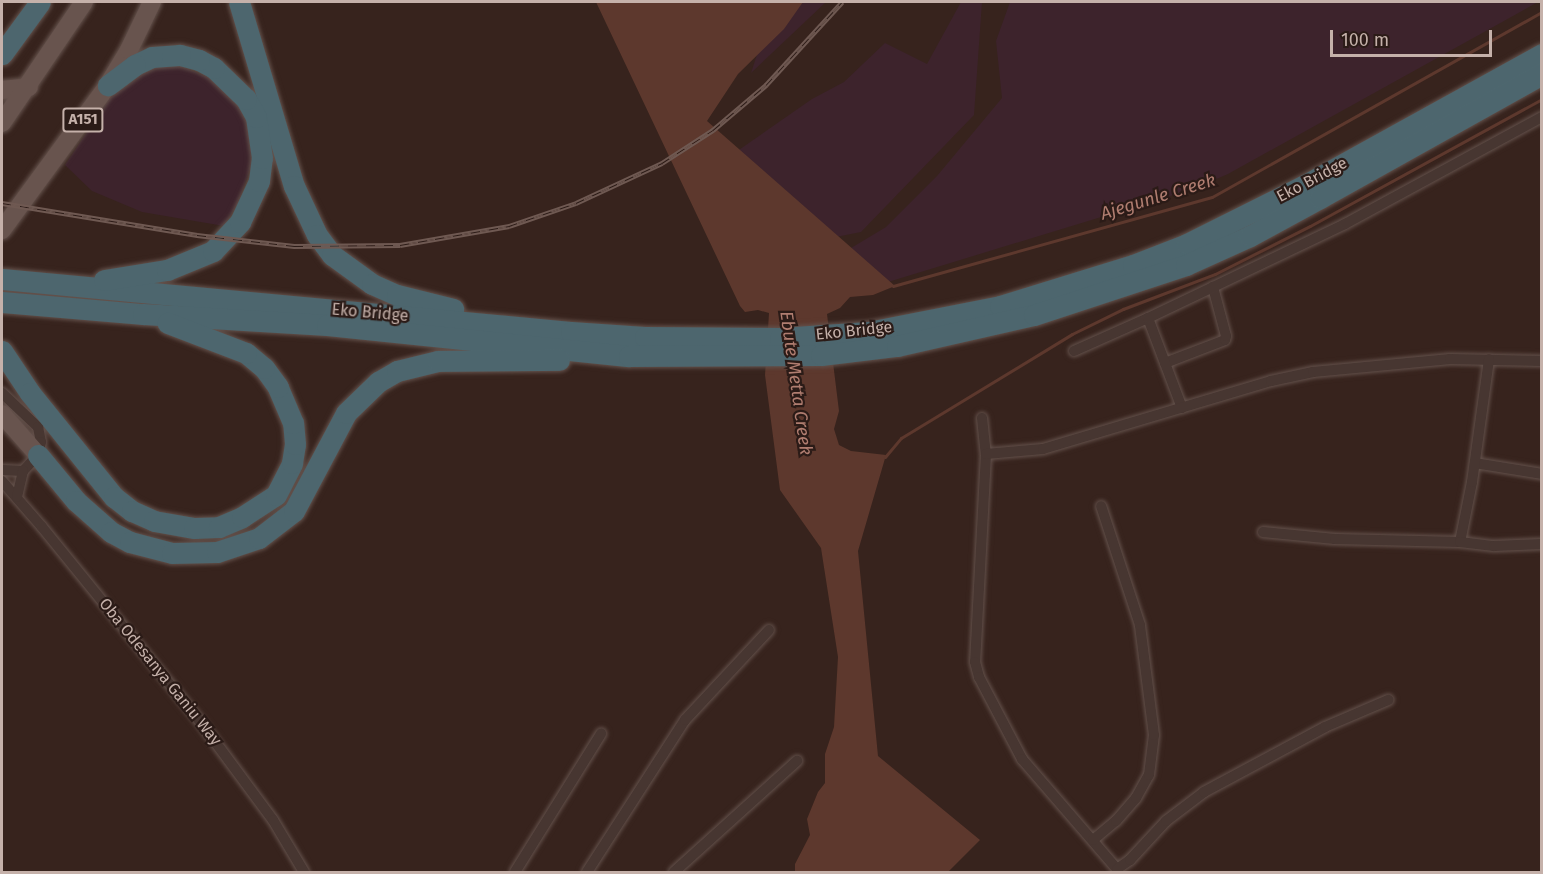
<!DOCTYPE html>
<style>
body{margin:0}
#map{position:relative;width:1543px;height:874px;overflow:hidden;background:#37231d;font-family:"Fira Sans",sans-serif}
div>[style]{position:absolute}
[style*='--x']{left:calc(var(--x)*1px);top:calc(var(--y)*1px);width:calc(var(--w)*1px);rotate:calc(var(--a)*1deg)}
.green>*{inset:0;background:#3d232c}
.water>*{inset:0;background:#5d382d}
.stream>*{height:3px;margin:-1.5px;padding:0 1.5px;transform-origin:1.5px;border-radius:1.5px;background:#5d382d}
.roads{filter:drop-shadow(0 0 2px #63514b) drop-shadow(0 0 2px #63514b)}
.street>*{height:10px;margin:-5px;padding:0 5px;transform-origin:5px;border-radius:5px;background:#473631}
.primary>*{height:18px;margin:-9px;padding:0 9px;transform-origin:9px;border-radius:9px;background:#68544e}
.highway>*{height:21px;margin:-10.5px;padding:0 10.5px;transform-origin:10.5px;border-radius:10.5px;background:#4d666e}
.rail>*{height:5px;margin-top:-2.5px;transform-origin:0;background:repeating-linear-gradient(90deg,#2b1b17 0 9px,#6f5952 0 18px);box-sizing:border-box;border-block:2px solid #6f5952}
span{translate:-50% -50%;white-space:nowrap;text-align:center;line-height:1.15;-webkit-text-stroke:4.5px #2b1b17;paint-order:stroke}
.shield-label span{padding:2px 4px;background:#2b1b17;border:2px solid;border-radius:4px;-webkit-text-stroke-width:0}
.shield-label{font-size:15px;color:#c5b1aa;font-weight:700}
.street-label{font-size:16px;color:#c5b1aa}
.water-label{font-size:18px;color:#b07d70;font-style:italic}
.frame{position:absolute;inset:0;border:3px solid #c5b1aa;pointer-events:none}
.scale{position:absolute;left:1330px;top:30px;width:162px;height:27px;box-sizing:border-box;border:3px solid #c5b1aa;border-top:0;padding-left:8px;font-size:18px;line-height:21px;white-space:nowrap;color:#c5b1aa;-webkit-text-stroke:4px #2b1b17;paint-order:stroke}
</style>
<div id="map">
<div class="green">
<i style="clip-path:polygon(774px 2px,826px 2px,751px 73px)"></i>
<i style="clip-path:polygon(961px 2px,982px 2px,974px 115px,861px 232px,836px 237px,733px 154px,812px 99px,844px 82px,885px 43px,927px 64px)"></i>
<i style="clip-path:polygon(1010px 2px,1538px 2px,1228px 174px,1193px 189px,888px 282px,841px 254px,886px 227px,937px 176px,1002px 98px,996px 41px)"></i>
<i style="clip-path:polygon(178px 65px,210px 78px,239px 104px,251px 128px,251px 166px,237px 205px,224px 226px,142px 212px,92px 191px,65px 165px,109px 99px,133px 76px,155px 66px)"></i>
</div>
<div class="water">
<i style="clip-path:polygon(596px 2px,803px 2px,784px 29px,738px 74px,707px 121px,895px 286px,873px 295px,850px 297px,840px 308px,827px 314px,839px 411px,834px 429px,839px 445px,851px 451px,886px 455px,858px 551px,878px 756px,980px 840px,948px 872px,795px 872px,795px 864px,810px 835px,807px 819px,818px 792px,825px 783px,825px 754px,834px 727px,838px 657px,821px 548px,780px 490px,765px 375px,769px 313px,758px 310px,745px 312px,740px 306px)"></i>
</div>
<div class="stream">
<i style="--x:893;--y:286;--w:331;--a:-15.6"></i>
<i style="--x:1212;--y:197;--w:378;--a:-29.3"></i>
<i style="--x:885;--y:457;--w:25;--a:-50"></i>
<i style="--x:901;--y:438;--w:200;--a:-31.3"></i>
<i style="--x:1072;--y:334;--w:57;--a:-26.1"></i>
<i style="--x:1123;--y:309;--w:98;--a:-20.8"></i>
<i style="--x:1215;--y:274;--w:106;--a:-26.8"></i>
<i style="--x:1310;--y:226;--w:264;--a:-28.7"></i>
</div>
<div class="roads">
<div class="street">
<i style="--x:1074;--y:351;--w:81;--a:-24"></i>
<i style="--x:1165;--y:363;--w:64;--a:-21"></i>
<i style="--x:1225;--y:340;--w:4;--a:-76"></i>
<i style="--x:1226;--y:336;--w:51;--a:-104.9"></i>
<i style="--x:2;--y:393;--w:50;--a:43.4"></i>
<i style="--x:38;--y:427;--w:15;--a:79"></i>
<i style="--x:41;--y:442;--w:13;--a:103"></i>
<i style="--x:38;--y:455;--w:22;--a:133"></i>
<i style="--x:23;--y:471;--w:21;--a:-177"></i>
<i style="--x:1182;--y:408;--w:96;--a:-110.7"></i>
<i style="--x:1148;--y:318;--w:218;--a:-25.5"></i>
<i style="--x:1345;--y:224;--w:224;--a:-28.5"></i>
<i style="--x:982;--y:418;--w:36;--a:84"></i>
<i style="--x:986;--y:454;--w:208;--a:93"></i>
<i style="--x:975;--y:662;--w:16;--a:75"></i>
<i style="--x:979;--y:677;--w:93;--a:62.3"></i>
<i style="--x:1022;--y:759;--w:145;--a:49.2"></i>
<i style="--x:1117;--y:869;--w:16;--a:-35"></i>
<i style="--x:1130;--y:860;--w:53;--a:-47.3"></i>
<i style="--x:1166;--y:821;--w:48;--a:-37.3"></i>
<i style="--x:1204;--y:792;--w:137;--a:-28.2"></i>
<i style="--x:1325;--y:727;--w:69;--a:-23.2"></i>
<i style="--x:986;--y:454;--w:57;--a:-5"></i>
<i style="--x:1043;--y:449;--w:238;--a:-16.6"></i>
<i style="--x:1271;--y:381;--w:43;--a:-12.1"></i>
<i style="--x:1313;--y:372;--w:138;--a:-5.4"></i>
<i style="--x:1450;--y:359;--w:92;--a:1.2"></i>
<i style="--x:1475;--y:463;--w:68;--a:9.3"></i>
<i style="--x:2;--y:481;--w:61;--a:49"></i>
<i style="--x:42;--y:527;--w:249;--a:50.9"></i>
<i style="--x:199;--y:720;--w:124;--a:53.5"></i>
<i style="--x:273;--y:820;--w:61;--a:59.2"></i>
<i style="--x:17;--y:497;--w:27;--a:-77"></i>
<i style="--x:1263;--y:532;--w:72;--a:5.6"></i>
<i style="--x:1335;--y:539;--w:125;--a:1.4"></i>
<i style="--x:1460;--y:542;--w:61;--a:-78.7"></i>
<i style="--x:1472;--y:482;--w:124;--a:-82.1"></i>
<i style="--x:1460;--y:542;--w:34;--a:7"></i>
<i style="--x:1494;--y:546;--w:48;--a:-2.4"></i>
<i style="--x:1093;--y:840;--w:30;--a:-40"></i>
<i style="--x:1116;--y:821;--w:30;--a:-49"></i>
<i style="--x:1136;--y:798;--w:26;--a:-61"></i>
<i style="--x:1149;--y:775;--w:40;--a:-82.9"></i>
<i style="--x:1154;--y:735;--w:111;--a:-97.3"></i>
<i style="--x:1140;--y:625;--w:125;--a:-108.1"></i>
<i style="--x:515;--y:872;--w:163;--a:-58.1"></i>
<i style="--x:587;--y:872;--w:181;--a:-57.2"></i>
<i style="--x:685;--y:720;--w:123;--a:-47"></i>
<i style="--x:674;--y:872;--w:166;--a:-42.1"></i>
</div>
<div class="primary">
<i style="--x:2;--y:90;--w:27;--a:-6"></i>
<i style="--x:2;--y:123;--w:146;--a:-55.9"></i>
<i style="--x:2;--y:230;--w:180;--a:-53.8"></i>
<i style="--x:108;--y:85;--w:41;--a:-59"></i>
<i style="--x:129;--y:50;--w:53;--a:-64.4"></i>
<i style="--x:2;--y:414;--w:55;--a:48.7"></i>
</div>
<div class="highway">
<i style="--x:239;--y:2;--w:192;--a:73.4"></i>
<i style="--x:294;--y:186;--w:54;--a:64.9"></i>
<i style="--x:317;--y:235;--w:25;--a:53"></i>
<i style="--x:332;--y:255;--w:49;--a:35.9"></i>
<i style="--x:372;--y:284;--w:27;--a:24"></i>
<i style="--x:397;--y:295;--w:58;--a:14"></i>
<i style="--x:2;--y:54;--w:64;--a:-53.8"></i>
<i style="--x:2;--y:279;--w:571;--a:5.32"></i>
<i style="--x:571;--y:332;--w:74;--a:3.9"></i>
<i style="--x:645;--y:337;--w:135;--a:0.4"></i>
<i style="--x:780;--y:338;--w:88;--a:-3.9"></i>
<i style="--x:868;--y:332;--w:135;--a:-11.1"></i>
<i style="--x:1000;--y:306;--w:139;--a:-17.1"></i>
<i style="--x:1133;--y:265;--w:58;--a:-21.3"></i>
<i style="--x:1187;--y:244;--w:130;--a:-26.6"></i>
<i style="--x:1303;--y:186;--w:273;--a:-28.9"></i>
<i style="--x:104;--y:280;--w:64;--a:-9"></i>
<i style="--x:167;--y:270;--w:50;--a:-22.4"></i>
<i style="--x:213;--y:251;--w:40;--a:-47"></i>
<i style="--x:240;--y:222;--w:45;--a:-65.1"></i>
<i style="--x:259;--y:181;--w:23;--a:-83"></i>
<i style="--x:262;--y:158;--w:41;--a:-98.3"></i>
<i style="--x:256;--y:117;--w:21;--a:-119"></i>
<i style="--x:246;--y:99;--w:45;--a:-135.9"></i>
<i style="--x:214;--y:68;--w:17;--a:-152"></i>
<i style="--x:199;--y:60;--w:20;--a:-165"></i>
<i style="--x:180;--y:55;--w:28;--a:176"></i>
<i style="--x:152;--y:57;--w:19;--a:155"></i>
<i style="--x:135;--y:65;--w:34;--a:143"></i>
<i style="--x:2;--y:302;--w:142;--a:4.9"></i>
<i style="--x:143;--y:314;--w:184;--a:3.4"></i>
<i style="--x:327;--y:325;--w:304;--a:5.9"></i>
<i style="--x:629;--y:356;--w:192;--a:-0.3"></i>
<i style="--x:821;--y:355;--w:77;--a:-6.8"></i>
<i style="--x:897;--y:346;--w:140;--a:-12.8"></i>
<i style="--x:1034;--y:315;--w:160;--a:-18.2"></i>
<i style="--x:1186;--y:265;--w:70;--a:-24.4"></i>
<i style="--x:1250;--y:236;--w:80;--a:-28.5"></i>
<i style="--x:1320;--y:198;--w:254;--a:-29.2"></i>
<i style="--x:2;--y:351;--w:50;--a:56.3"></i>
<i style="--x:30;--y:393;--w:134;--a:51.1"></i>
<i style="--x:114;--y:497;--w:23;--a:38"></i>
<i style="--x:132;--y:511;--w:24;--a:24"></i>
<i style="--x:154;--y:521;--w:41;--a:9.9"></i>
<i style="--x:194;--y:528;--w:25;--a:-2"></i>
<i style="--x:219;--y:527;--w:25;--a:-23"></i>
<i style="--x:242;--y:517;--w:40;--a:-32.9"></i>
<i style="--x:276;--y:495;--w:36;--a:-63"></i>
<i style="--x:292;--y:463;--w:19;--a:-81"></i>
<i style="--x:295;--y:444;--w:21;--a:-95"></i>
<i style="--x:293;--y:423;--w:39;--a:-113"></i>
<i style="--x:278;--y:387;--w:24;--a:-126"></i>
<i style="--x:264;--y:368;--w:23;--a:-140"></i>
<i style="--x:246;--y:353;--w:84;--a:-159"></i>
<i style="--x:38;--y:455;--w:60;--a:50.4"></i>
<i style="--x:76;--y:501;--w:47;--a:41.5"></i>
<i style="--x:111;--y:532;--w:21;--a:28"></i>
<i style="--x:130;--y:542;--w:43;--a:14.7"></i>
<i style="--x:172;--y:553;--w:45;--a:-1.3"></i>
<i style="--x:217;--y:552;--w:44;--a:-18.4"></i>
<i style="--x:259;--y:538;--w:44;--a:-37.6"></i>
<i style="--x:294;--y:511;--w:111;--a:-62"></i>
<i style="--x:346;--y:413;--w:45;--a:-44.1"></i>
<i style="--x:378;--y:382;--w:22;--a:-30"></i>
<i style="--x:397;--y:371;--w:42;--a:-13.7"></i>
<i style="--x:438;--y:361;--w:121;--a:-0.5"></i>
</div>
</div>
<div class="rail">
<i style="--x:2;--y:203;--w:198;--a:9.3"></i>
<i style="--x:197;--y:235;--w:98;--a:6.5"></i>
<i style="--x:294;--y:246;--w:106;--a:-0.5"></i>
<i style="--x:400;--y:245;--w:111;--a:-9.9"></i>
<i style="--x:509;--y:226;--w:71;--a:-18.9"></i>
<i style="--x:576;--y:203;--w:95;--a:-24.9"></i>
<i style="--x:662;--y:163;--w:61;--a:-32.9"></i>
<i style="--x:713;--y:130;--w:70;--a:-40.3"></i>
<i style="--x:766;--y:85;--w:113;--a:-47.5"></i>
</div>
<div class="shield-label">
<span style="left:83px;top:120px">A151</span>
</div>
<div class="street-label">
<span style="left:1312px;top:180px;rotate:-28deg">Eko Bridge</span>
<span style="left:370px;top:313px;rotate:5deg">Eko Bridge</span>
<span style="left:854px;top:331px;rotate:-6deg">Eko Bridge</span>
<span style="left:160px;top:672px;rotate:51deg">Oba Odesanya Ganiu Way</span>
</div>
<div class="water-label">
<span style="left:1158px;top:197px;rotate:-17deg">Ajegunle Creek</span>
<span style="left:796px;top:383px;rotate:82deg">Ebute Metta Creek</span>
</div>
<div class="frame"></div>
<div class="scale">100 m</div>
</div>
